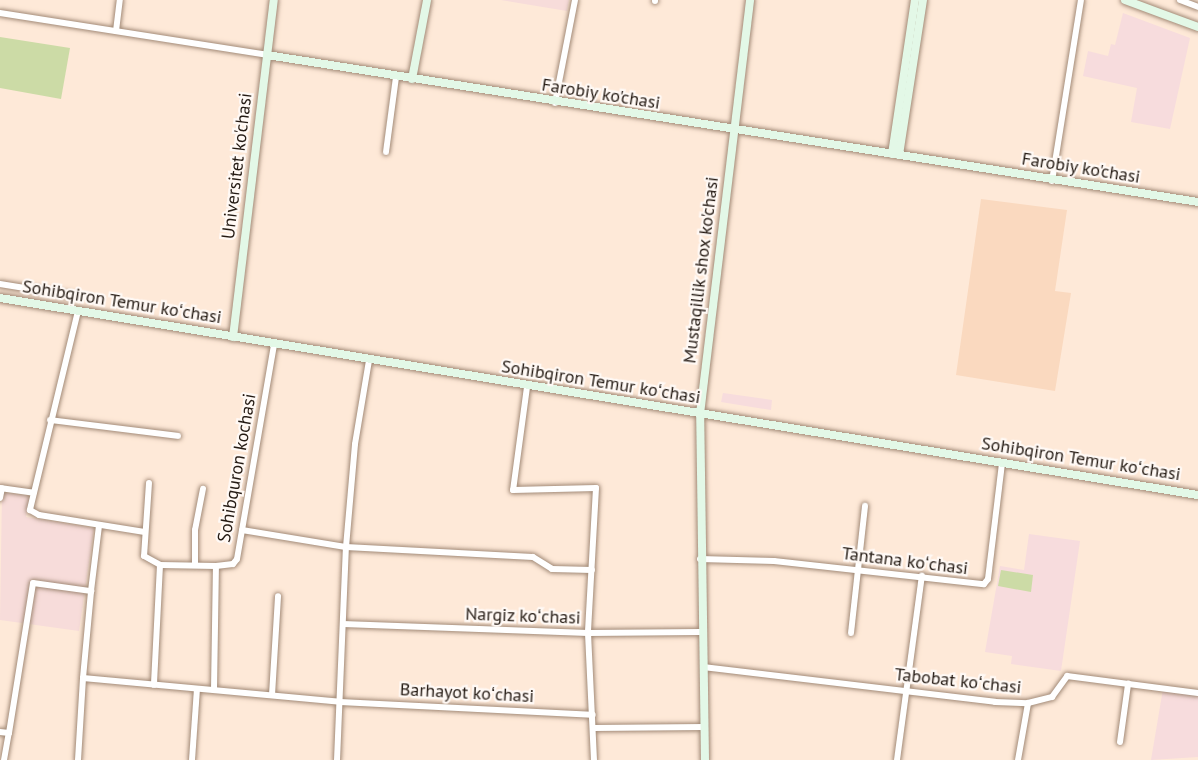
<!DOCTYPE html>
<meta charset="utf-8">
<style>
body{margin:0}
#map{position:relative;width:1198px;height:760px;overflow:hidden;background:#fee9d8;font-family:"PT Sans",sans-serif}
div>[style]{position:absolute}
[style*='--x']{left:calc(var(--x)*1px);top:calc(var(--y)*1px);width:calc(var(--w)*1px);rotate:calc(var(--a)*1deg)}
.built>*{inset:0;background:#fad9bf}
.industrial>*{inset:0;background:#f7dcda}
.education>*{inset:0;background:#f7dcdd}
.green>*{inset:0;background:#ccdba6}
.roads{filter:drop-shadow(0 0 2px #a28a77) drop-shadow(0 0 2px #a28a77)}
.street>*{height:6px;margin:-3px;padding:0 3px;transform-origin:3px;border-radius:3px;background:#fff}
.secondary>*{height:8px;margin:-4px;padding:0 4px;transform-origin:4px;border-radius:4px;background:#e3f8e7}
span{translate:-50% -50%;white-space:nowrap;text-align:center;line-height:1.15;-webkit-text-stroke:4.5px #fff9f5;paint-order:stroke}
.street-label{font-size:18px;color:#241a13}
</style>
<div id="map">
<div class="built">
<i style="clip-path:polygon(981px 199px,1067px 210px,1055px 291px,1071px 293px,1055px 391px,956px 375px)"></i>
</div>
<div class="industrial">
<i style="clip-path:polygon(501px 0,569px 0,567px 11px)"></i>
<i style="clip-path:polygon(2px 492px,30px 496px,26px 517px,94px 528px,79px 631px,0 620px)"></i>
</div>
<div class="education">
<i style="clip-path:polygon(1123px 13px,1190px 38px,1170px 129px,1131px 122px,1137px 88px,1083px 76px,1088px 51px,1108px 56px,1111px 44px,1115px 45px)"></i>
<i style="clip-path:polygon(723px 393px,772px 400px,771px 410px,721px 402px)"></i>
<i style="clip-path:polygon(1029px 534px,1080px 541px,1061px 671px,1011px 664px,1012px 656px,985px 652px,1000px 566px,1024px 570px)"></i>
<i style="clip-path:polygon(1163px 689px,1198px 695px,1198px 757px,1151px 760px)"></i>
</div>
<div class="green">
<i style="clip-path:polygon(0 37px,70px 48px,61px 99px,0 88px)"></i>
<i style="clip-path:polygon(1001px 570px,1033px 575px,1031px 592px,998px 586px)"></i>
</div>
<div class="roads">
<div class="street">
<i style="--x:1180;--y:0;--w:19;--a:21"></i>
<i style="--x:655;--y:1;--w:1;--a:-90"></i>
<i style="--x:0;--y:13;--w:270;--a:8.9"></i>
<i style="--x:116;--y:31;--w:31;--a:-83"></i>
<i style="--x:555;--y:103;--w:105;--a:-79"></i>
<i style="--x:386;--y:152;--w:76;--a:-82.4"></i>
<i style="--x:1052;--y:181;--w:183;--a:-80.9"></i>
<i style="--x:0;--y:284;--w:75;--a:9.2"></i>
<i style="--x:78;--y:311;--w:205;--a:103.6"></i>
<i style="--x:30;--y:510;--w:10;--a:29"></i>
<i style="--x:39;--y:515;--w:107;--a:9.1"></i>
<i style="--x:527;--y:387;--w:104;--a:97.7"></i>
<i style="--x:513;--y:490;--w:83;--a:-1.4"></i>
<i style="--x:596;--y:488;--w:145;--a:93.2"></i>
<i style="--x:588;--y:633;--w:127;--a:87.3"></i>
<i style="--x:50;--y:420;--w:129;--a:7.1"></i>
<i style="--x:149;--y:483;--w:73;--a:93.9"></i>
<i style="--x:144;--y:556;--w:18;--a:29"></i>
<i style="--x:160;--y:565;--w:120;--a:92.9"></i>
<i style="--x:0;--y:488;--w:34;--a:8"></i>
<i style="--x:0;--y:498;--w:10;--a:-79"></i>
<i style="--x:242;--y:530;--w:105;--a:9.3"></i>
<i style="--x:346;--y:547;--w:187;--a:3.1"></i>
<i style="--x:533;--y:557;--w:22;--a:32"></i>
<i style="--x:552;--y:569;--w:40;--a:1.4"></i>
<i style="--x:700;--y:559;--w:74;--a:1.5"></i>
<i style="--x:774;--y:561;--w:211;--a:6.3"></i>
<i style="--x:984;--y:584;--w:6;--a:-51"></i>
<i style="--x:988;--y:579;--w:117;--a:-83.1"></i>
<i style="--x:160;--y:565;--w:56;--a:1"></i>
<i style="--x:195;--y:565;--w:35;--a:-90"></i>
<i style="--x:195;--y:530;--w:42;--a:-79"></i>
<i style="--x:343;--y:624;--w:245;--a:2.1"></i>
<i style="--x:588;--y:633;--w:113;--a:-0.5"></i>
<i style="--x:851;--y:633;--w:128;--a:-83.7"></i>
<i style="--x:703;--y:667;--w:294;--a:6.8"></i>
<i style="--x:995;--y:702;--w:33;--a:2"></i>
<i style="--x:1028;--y:703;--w:25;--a:-14"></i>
<i style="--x:1052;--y:697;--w:26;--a:-54"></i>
<i style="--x:1067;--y:676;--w:132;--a:7.4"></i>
<i style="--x:83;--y:678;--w:87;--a:-84.7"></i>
<i style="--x:214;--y:690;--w:124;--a:-89.1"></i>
<i style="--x:216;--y:566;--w:17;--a:-7"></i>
<i style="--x:233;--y:564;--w:6;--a:-51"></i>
<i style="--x:237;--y:559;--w:218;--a:-80.2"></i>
<i style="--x:272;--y:695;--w:99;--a:-86.5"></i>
<i style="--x:593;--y:728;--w:111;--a:-0.5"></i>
<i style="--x:0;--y:732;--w:9;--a:6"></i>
<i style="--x:9;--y:733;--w:152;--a:-80.9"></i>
<i style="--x:33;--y:583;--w:59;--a:7.9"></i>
<i style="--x:91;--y:591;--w:65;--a:-83"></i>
<i style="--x:1120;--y:742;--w:59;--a:-82.1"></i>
<i style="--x:4;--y:760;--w:27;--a:-80"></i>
<i style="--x:78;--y:760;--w:82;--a:-86.5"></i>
<i style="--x:83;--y:678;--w:258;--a:5.3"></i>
<i style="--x:340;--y:702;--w:253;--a:2.9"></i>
<i style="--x:192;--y:760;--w:71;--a:-86"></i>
<i style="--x:337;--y:760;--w:213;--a:-87.6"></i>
<i style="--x:346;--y:547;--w:103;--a:-85"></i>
<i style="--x:355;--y:444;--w:85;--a:-80.5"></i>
<i style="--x:897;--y:760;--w:186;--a:-82.3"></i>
<i style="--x:1018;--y:760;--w:58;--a:-80"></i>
</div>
<div class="secondary">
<i style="--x:1125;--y:0;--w:78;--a:20.3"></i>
<i style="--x:267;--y:55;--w:943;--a:8.97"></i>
<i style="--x:412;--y:79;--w:80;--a:-79.2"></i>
<i style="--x:892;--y:154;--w:156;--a:-81.5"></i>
<i style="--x:899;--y:155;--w:157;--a:-81.2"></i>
<i style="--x:0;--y:298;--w:1214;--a:9.34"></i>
<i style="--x:233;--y:337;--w:339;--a:-83.1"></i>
<i style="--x:705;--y:760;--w:346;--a:-90.8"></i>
<i style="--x:700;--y:414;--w:417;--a:-83.1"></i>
</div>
</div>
<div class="street-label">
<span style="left:601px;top:94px;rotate:9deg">Farobiy ko'chasi</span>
<span style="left:237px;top:166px;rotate:-83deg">Universitet ko'chasi</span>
<span style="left:1081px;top:168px;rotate:9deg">Farobiy ko'chasi</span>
<span style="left:701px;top:270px;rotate:-83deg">Mustaqillik shox ko'chasi</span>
<span style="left:122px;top:302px;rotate:9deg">Sohibqiron Temur koʻchasi</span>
<span style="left:601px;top:382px;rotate:9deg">Sohibqiron Temur koʻchasi</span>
<span style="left:1081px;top:459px;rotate:9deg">Sohibqiron Temur koʻchasi</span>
<span style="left:237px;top:468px;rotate:-80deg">Sohibquron kochasi</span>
<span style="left:905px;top:561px;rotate:7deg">Tantana koʻchasi</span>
<span style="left:523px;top:616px;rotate:2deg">Nargiz koʻchasi</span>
<span style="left:958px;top:681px;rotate:6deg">Tabobat koʻchasi</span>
<span style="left:467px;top:693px;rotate:3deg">Barhayot koʻchasi</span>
</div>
</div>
